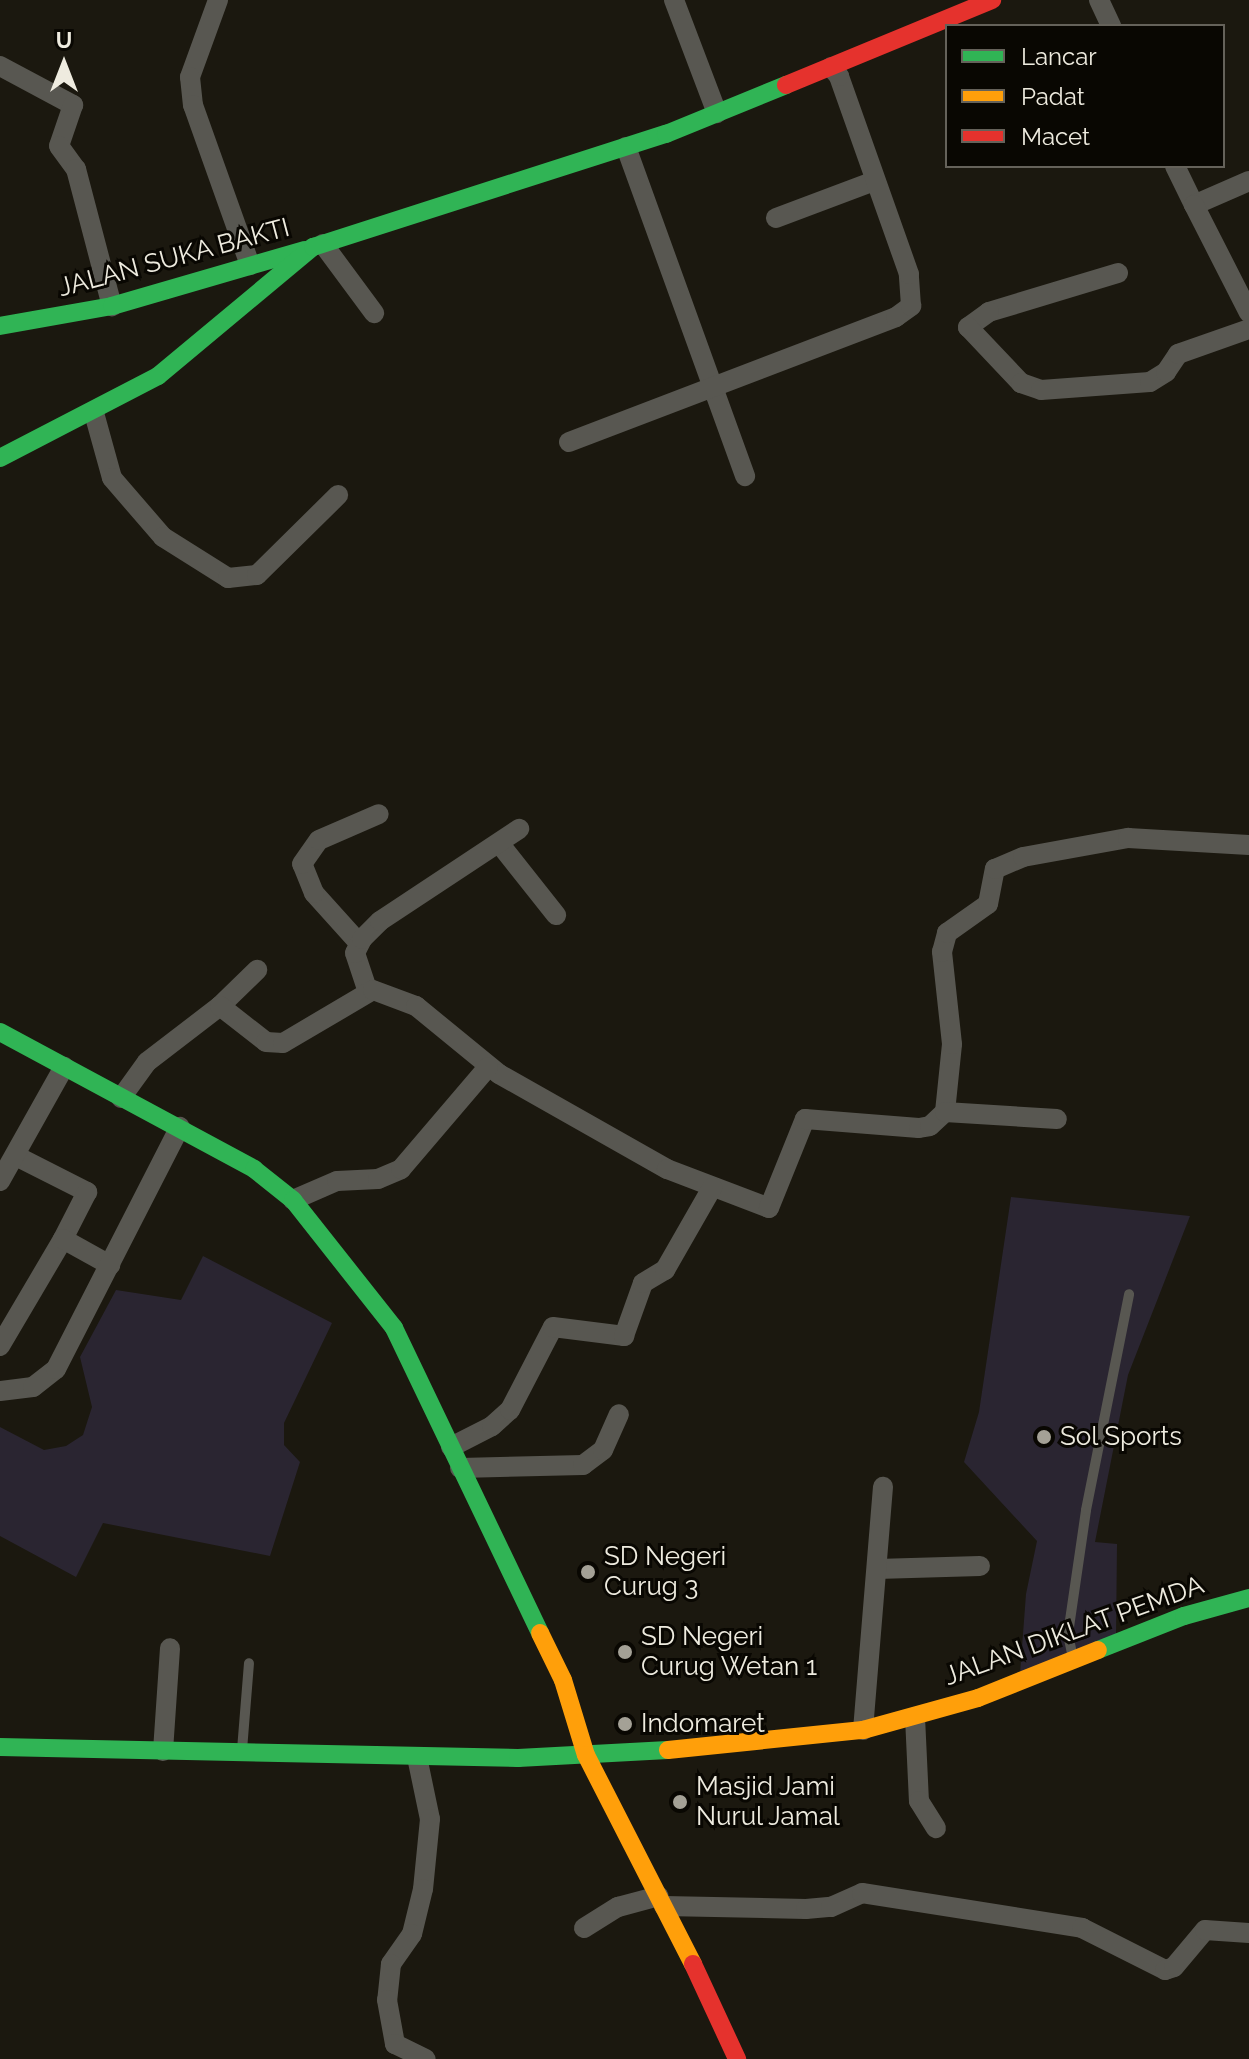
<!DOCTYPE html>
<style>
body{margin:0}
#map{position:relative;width:1249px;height:2059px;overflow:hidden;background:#1b180f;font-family:Raleway,sans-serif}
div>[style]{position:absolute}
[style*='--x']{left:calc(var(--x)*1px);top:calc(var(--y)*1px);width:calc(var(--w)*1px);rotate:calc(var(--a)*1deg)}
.green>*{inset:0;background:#2a2531}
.lane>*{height:10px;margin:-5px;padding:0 5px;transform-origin:5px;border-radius:5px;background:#585751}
.street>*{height:20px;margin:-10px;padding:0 10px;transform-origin:10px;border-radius:10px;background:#585751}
.fast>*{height:18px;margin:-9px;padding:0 9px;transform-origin:9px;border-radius:9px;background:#30b455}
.slow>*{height:18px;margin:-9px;padding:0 9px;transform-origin:9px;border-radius:9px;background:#ff9f0a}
.jam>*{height:18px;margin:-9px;padding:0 9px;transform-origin:9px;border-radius:9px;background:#e5322d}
.dots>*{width:22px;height:22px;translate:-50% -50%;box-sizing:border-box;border:4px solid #090702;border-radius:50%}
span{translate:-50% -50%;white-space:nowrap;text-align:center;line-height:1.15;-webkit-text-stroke:6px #090702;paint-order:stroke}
.street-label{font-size:26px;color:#eeebdf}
.poi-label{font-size:26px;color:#eeebdf}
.left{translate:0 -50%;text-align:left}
.legend{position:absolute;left:945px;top:24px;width:280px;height:144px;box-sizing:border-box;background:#090702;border:2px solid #65625a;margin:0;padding:10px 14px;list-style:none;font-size:24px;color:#eeebdf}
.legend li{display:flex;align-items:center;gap:16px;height:40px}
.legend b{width:40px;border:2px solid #65625a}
.north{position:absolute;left:24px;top:24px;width:80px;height:80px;-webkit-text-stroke:6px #090702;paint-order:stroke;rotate:0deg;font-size:22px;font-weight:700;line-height:32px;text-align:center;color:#eeebdf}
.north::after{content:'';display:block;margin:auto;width:28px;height:36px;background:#eeebdf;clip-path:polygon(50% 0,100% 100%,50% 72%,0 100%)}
</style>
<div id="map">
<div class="green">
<i style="clip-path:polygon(1011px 1197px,1190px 1216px,1128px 1375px,1095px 1542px,1117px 1544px,1116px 1639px,1020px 1674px,1026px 1594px,1037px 1541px,964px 1462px,979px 1412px)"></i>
<i style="clip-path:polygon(203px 1256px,332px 1323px,284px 1423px,284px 1445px,300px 1462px,270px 1556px,103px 1523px,76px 1577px,0 1536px,0 1427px,44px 1450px,66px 1446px,83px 1435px,92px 1407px,80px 1357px,116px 1290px,181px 1300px)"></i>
</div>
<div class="lane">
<i style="--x:1073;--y:1658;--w:25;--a:-102"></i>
<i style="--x:1068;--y:1634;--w:125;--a:-81.7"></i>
<i style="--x:1086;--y:1510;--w:220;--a:-78.7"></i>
<i style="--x:242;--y:1750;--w:87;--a:-85.4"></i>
</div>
<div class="street">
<i style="--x:218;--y:0;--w:82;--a:110"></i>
<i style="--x:190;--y:77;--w:28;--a:84"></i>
<i style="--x:193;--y:105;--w:170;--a:70.4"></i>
<i style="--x:674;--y:0;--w:121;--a:69.2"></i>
<i style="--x:1099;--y:0;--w:29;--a:65"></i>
<i style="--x:0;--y:66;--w:83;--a:28.1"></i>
<i style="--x:73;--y:105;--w:43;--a:108.9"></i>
<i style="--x:59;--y:146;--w:29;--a:54"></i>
<i style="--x:76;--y:169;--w:142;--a:75.3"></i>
<i style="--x:626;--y:147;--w:350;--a:70.1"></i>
<i style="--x:1175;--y:166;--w:43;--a:64"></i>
<i style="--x:1194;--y:205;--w:60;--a:-23.6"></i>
<i style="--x:1194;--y:205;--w:121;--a:63"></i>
<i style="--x:776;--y:218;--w:103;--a:-20.6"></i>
<i style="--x:323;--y:244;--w:86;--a:53.5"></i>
<i style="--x:1118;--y:273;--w:135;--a:163.2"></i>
<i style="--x:989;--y:312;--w:26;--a:144"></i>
<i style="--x:968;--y:327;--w:77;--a:46.6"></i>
<i style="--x:1021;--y:383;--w:21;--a:19"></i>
<i style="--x:1041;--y:390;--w:109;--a:-4.2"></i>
<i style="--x:1150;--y:382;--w:19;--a:-32"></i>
<i style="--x:1166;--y:372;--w:22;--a:-56"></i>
<i style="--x:1178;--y:354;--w:75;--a:-19.4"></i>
<i style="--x:94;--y:413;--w:67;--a:74.5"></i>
<i style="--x:112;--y:478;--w:78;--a:49.2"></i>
<i style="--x:163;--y:537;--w:77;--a:32.2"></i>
<i style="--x:228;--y:578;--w:29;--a:-6"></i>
<i style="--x:257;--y:575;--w:114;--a:-44.6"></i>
<i style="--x:569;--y:442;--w:350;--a:-20.9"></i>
<i style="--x:896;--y:317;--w:19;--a:-36"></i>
<i style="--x:911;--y:306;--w:32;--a:-94"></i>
<i style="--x:909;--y:274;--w:210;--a:-109.5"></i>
<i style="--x:839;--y:76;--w:12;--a:-132"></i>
<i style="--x:499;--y:843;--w:92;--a:51.6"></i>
<i style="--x:359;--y:943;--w:67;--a:-132"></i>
<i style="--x:314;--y:893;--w:31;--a:-112"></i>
<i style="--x:302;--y:864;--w:29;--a:-55"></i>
<i style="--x:319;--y:840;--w:65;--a:-23.4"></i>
<i style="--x:368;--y:992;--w:41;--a:-108.4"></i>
<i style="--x:355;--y:953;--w:16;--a:-63"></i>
<i style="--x:362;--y:939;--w:25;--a:-45"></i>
<i style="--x:380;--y:921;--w:167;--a:-33.5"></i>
<i style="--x:220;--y:1006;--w:52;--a:-44.2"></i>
<i style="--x:121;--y:1098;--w:44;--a:-54.2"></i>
<i style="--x:147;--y:1062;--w:92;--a:-37.5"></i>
<i style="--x:220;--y:1006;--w:58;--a:38"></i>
<i style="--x:266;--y:1042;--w:17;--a:3"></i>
<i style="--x:283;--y:1043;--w:104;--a:-30.5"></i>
<i style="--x:373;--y:990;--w:46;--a:20.4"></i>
<i style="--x:416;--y:1006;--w:107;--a:39.3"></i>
<i style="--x:499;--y:1074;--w:193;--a:29.5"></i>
<i style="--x:667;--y:1169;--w:109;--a:20.9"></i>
<i style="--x:769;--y:1208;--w:96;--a:-68"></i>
<i style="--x:805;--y:1119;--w:114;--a:4.5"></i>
<i style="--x:919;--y:1128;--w:11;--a:-10"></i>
<i style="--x:930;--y:1126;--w:21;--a:-43"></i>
<i style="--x:945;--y:1112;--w:68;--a:-84.1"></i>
<i style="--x:952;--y:1044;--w:93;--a:-96.2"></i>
<i style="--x:942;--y:952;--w:20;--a:-75"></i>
<i style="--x:947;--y:933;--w:50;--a:-35.3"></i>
<i style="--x:988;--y:904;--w:36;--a:-79"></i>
<i style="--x:995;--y:869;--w:30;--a:-23"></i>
<i style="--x:1023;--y:857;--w:107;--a:-10.3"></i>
<i style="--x:1128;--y:838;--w:121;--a:3.3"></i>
<i style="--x:945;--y:1112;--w:112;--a:3.6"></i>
<i style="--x:16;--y:1156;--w:80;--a:26.9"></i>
<i style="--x:87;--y:1192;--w:53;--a:117.1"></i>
<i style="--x:0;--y:1181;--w:131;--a:-60.7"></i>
<i style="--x:293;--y:1200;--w:48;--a:-23.4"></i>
<i style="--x:337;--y:1181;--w:41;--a:-2.8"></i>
<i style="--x:378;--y:1179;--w:25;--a:-23"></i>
<i style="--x:401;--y:1169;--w:134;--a:-49.5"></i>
<i style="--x:0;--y:1346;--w:124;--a:-59.5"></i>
<i style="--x:63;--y:1239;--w:54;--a:29"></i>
<i style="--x:0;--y:1391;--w:33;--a:-7"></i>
<i style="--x:33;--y:1387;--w:29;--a:-38"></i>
<i style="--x:56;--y:1369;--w:272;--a:-62.9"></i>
<i style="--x:451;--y:1447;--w:46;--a:-27.1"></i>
<i style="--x:492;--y:1426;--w:24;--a:-42"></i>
<i style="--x:510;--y:1410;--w:93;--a:-62.6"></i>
<i style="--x:553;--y:1327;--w:72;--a:7.2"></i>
<i style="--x:624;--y:1336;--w:56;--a:-70.3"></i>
<i style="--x:643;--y:1283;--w:26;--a:-31"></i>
<i style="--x:665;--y:1270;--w:95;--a:-60.2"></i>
<i style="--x:460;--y:1468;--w:123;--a:-1.4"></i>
<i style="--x:583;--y:1465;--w:25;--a:-37"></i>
<i style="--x:603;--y:1450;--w:39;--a:-66"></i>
<i style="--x:877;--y:1569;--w:103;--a:-1.7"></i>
<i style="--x:915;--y:1717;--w:84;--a:87.3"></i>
<i style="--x:919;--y:1801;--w:32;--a:58"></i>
<i style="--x:863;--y:1730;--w:244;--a:-85.3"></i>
<i style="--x:163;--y:1751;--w:103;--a:-86.1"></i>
<i style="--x:417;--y:1757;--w:63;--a:78.2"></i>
<i style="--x:430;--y:1819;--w:70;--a:95.7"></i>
<i style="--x:423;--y:1889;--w:46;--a:103.7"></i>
<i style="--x:412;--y:1934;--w:37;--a:125"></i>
<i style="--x:391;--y:1964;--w:36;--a:96"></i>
<i style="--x:387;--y:2000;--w:45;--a:79.7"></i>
<i style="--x:395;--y:2044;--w:34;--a:26"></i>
<i style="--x:664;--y:1906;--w:142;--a:1.2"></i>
<i style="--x:806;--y:1909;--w:25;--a:-5"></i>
<i style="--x:831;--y:1907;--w:34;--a:-24"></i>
<i style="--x:862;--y:1893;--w:223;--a:9"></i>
<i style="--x:1082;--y:1928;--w:93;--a:26.8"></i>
<i style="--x:1165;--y:1970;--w:9;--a:-18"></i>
<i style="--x:1174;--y:1967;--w:48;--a:-50"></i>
<i style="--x:1205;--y:1930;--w:44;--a:3.9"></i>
<i style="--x:584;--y:1928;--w:40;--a:-32"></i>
<i style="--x:618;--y:1907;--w:42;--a:-15"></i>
</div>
<div class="fast">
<i style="--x:0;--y:326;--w:114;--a:-10.1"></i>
<i style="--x:112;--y:306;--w:201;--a:-16.2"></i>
<i style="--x:0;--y:458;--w:178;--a:-27.4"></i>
<i style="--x:158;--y:376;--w:202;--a:-39.8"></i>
<i style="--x:313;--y:247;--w:371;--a:-17.8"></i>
<i style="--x:666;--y:134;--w:130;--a:-22.2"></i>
<i style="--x:0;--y:1032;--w:289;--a:28.3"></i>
<i style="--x:254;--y:1169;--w:50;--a:38.5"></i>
<i style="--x:293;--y:1200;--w:163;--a:51.7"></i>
<i style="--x:394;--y:1328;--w:338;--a:64.4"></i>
<i style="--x:1098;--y:1650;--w:92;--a:-21.6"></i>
<i style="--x:1184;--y:1616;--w:67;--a:-15.5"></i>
<i style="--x:0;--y:1747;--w:518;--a:1.22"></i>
<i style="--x:518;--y:1758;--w:150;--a:-3.1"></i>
</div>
<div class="slow">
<i style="--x:540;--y:1633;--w:52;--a:63.9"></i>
<i style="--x:563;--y:1680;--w:78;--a:73"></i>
<i style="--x:586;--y:1755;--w:235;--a:62.9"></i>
<i style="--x:668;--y:1750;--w:196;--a:-5.9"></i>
<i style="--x:863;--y:1730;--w:119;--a:-15.5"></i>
<i style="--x:978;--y:1698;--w:129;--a:-21.8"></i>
</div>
<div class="jam">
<i style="--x:786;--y:85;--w:223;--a:-22.4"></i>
<i style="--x:693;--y:1964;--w:105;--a:65.1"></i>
</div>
<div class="dots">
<i style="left:1044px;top:1437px;background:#a4a196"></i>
<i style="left:588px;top:1572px;background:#a4a196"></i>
<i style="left:625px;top:1652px;background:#a4a196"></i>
<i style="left:625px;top:1724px;background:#a4a196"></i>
<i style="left:680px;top:1802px;background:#a4a196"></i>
</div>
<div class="street-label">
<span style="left:174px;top:258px;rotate:-15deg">JALAN SUKA BAKTI</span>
<span style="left:1074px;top:1631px;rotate:-20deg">JALAN DIKLAT PEMDA</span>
</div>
<div class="poi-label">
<span class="left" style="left:1060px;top:1437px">Sol Sports</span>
<span class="left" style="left:604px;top:1572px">SD Negeri<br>Curug 3</span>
<span class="left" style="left:641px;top:1652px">SD Negeri<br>Curug Wetan 1</span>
<span class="left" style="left:641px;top:1724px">Indomaret</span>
<span class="left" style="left:696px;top:1802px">Masjid Jami<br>Nurul Jamal</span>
</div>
<ul class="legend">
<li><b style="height:10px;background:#30b455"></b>Lancar</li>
<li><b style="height:10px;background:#ff9f0a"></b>Padat</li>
<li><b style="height:10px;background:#e5322d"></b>Macet</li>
</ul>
<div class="north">U</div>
</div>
